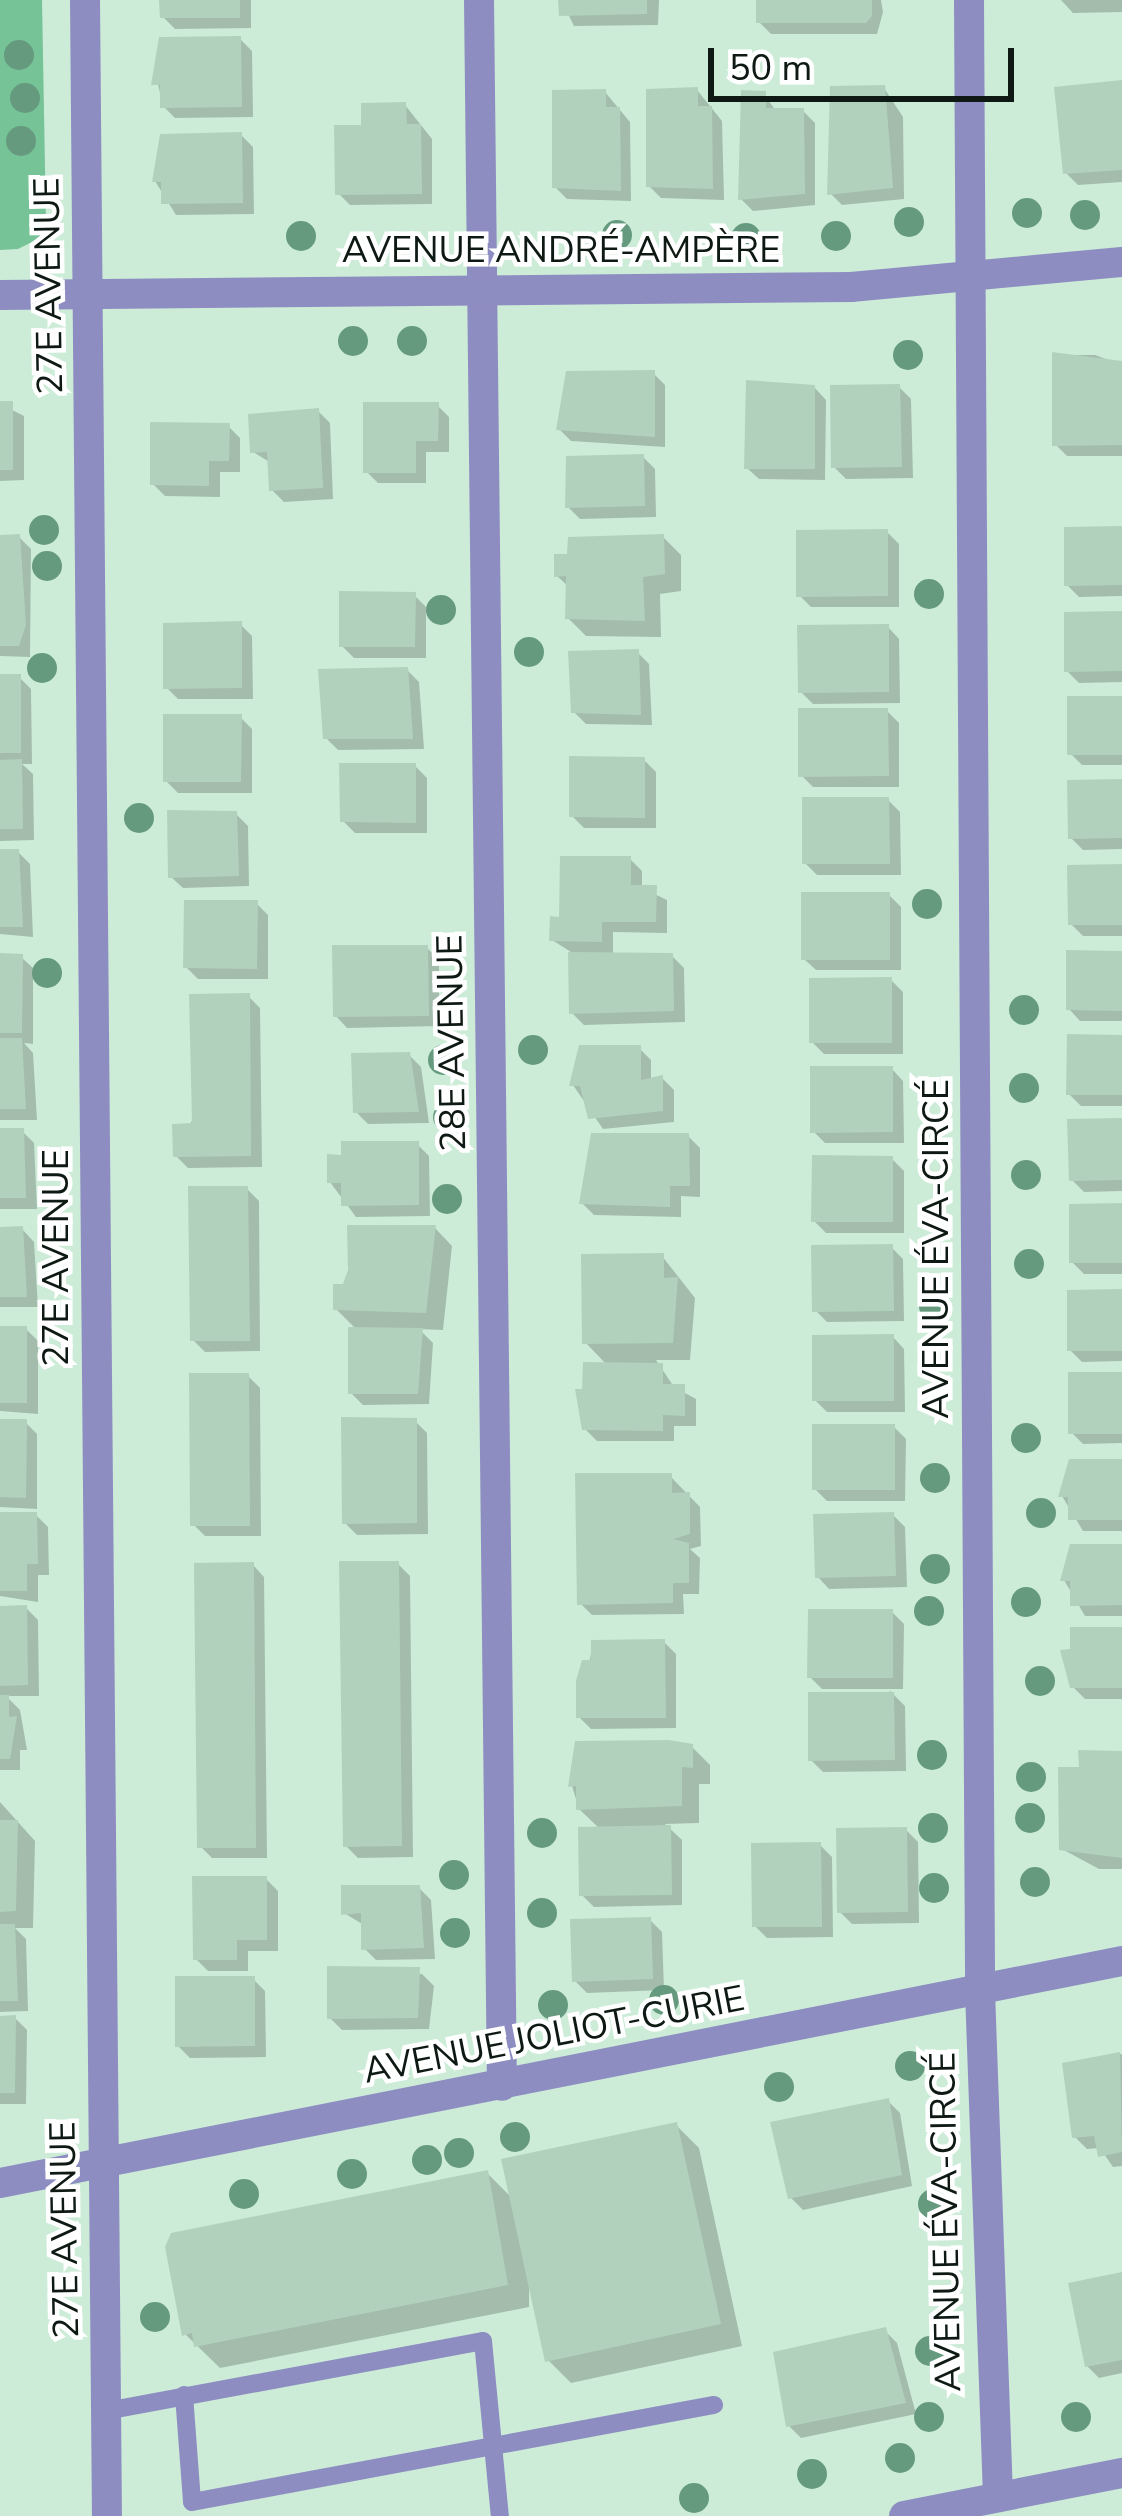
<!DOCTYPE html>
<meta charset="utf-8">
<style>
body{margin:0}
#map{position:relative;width:1122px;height:2516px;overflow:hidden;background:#ccecd8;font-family:"Nunito Sans",sans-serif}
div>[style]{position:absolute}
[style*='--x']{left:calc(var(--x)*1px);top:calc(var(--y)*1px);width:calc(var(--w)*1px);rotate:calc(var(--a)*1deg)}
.green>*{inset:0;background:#75c396}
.shadow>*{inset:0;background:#0003}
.building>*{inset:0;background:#b2d1bd}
.service>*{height:18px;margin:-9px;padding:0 9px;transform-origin:9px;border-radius:9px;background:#8e8dc2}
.minor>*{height:30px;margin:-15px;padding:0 15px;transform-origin:15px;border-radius:15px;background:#8e8dc2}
.tertiary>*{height:30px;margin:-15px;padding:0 15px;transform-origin:15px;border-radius:15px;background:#8e8dc2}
.trees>*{width:30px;height:30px;margin:-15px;border-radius:50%;background:#669a7f}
span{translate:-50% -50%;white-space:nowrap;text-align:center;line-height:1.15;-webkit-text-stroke:9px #fff;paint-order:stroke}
.street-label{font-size:36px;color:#0d1912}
.scale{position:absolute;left:708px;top:48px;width:306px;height:54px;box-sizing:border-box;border:6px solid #0d1912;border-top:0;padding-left:15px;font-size:36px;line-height:42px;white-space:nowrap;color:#0d1912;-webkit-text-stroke:9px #fff;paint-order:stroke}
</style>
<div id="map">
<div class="green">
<i style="clip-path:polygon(0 0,42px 0,46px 225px,40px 238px,18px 249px,0 250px)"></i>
</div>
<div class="shadow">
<i style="clip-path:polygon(162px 0,251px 0,251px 28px,175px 29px,163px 17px)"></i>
<i style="clip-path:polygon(561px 0,659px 0,658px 25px,574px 26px)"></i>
<i style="clip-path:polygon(759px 0,881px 0,883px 12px,877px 34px,771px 34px,759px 22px)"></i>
<i style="clip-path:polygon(1061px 0,1122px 0,1122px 12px,1073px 13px)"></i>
<i style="clip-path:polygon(240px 39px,252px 51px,253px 117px,175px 118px,163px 106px,154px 67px)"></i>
<i style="clip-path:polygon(1122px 83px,1122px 182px,1078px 185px,1066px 173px)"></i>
<i style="clip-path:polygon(884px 88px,903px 117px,904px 199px,842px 205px,830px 193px)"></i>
<i style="clip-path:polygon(697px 90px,722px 121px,724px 200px,661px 198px,649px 186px)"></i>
<i style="clip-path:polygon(605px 92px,630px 122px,631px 201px,567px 199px,555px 187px)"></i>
<i style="clip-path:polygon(764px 94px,776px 111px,803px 111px,815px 123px,815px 205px,753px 211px,741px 199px)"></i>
<i style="clip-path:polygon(405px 105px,432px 139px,432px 204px,350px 205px,338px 193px,364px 128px)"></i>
<i style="clip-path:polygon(241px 135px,253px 147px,254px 214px,176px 215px,155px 181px)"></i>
<i style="clip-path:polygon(1055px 355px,1095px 355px,1122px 365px,1122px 456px,1067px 456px,1055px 444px)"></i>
<i style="clip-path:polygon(653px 373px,665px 385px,665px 447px,571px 441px,559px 429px)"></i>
<i style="clip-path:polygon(814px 387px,826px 400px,825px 480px,759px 479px,747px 468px)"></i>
<i style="clip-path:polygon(899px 387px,911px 399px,913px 478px,846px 479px,834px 467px)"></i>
<i style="clip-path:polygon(0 404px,24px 416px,24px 480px,0 481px)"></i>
<i style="clip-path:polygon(437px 405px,449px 417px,449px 452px,426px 452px,426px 483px,378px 483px,366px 471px)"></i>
<i style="clip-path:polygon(318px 411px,330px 423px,333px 499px,284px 502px,272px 490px,271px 463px,253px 452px)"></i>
<i style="clip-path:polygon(228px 426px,240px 438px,240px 472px,220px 472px,220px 497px,165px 496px,153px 484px)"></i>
<i style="clip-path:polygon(643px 457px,655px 469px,656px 517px,580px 519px,568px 507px)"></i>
<i style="clip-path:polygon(1122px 529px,1122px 596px,1079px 597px,1067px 585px)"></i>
<i style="clip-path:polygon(887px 532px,899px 544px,899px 607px,811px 607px,799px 595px)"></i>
<i style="clip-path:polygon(19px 537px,31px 549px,30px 657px,0 656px,0 538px)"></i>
<i style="clip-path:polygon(663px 537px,681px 555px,681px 591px,660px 594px,661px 637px,586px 636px,568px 618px,569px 587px,557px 576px)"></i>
<i style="clip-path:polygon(414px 595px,426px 607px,426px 658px,354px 658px,342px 646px)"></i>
<i style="clip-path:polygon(1122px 614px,1122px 682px,1079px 683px,1067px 671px)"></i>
<i style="clip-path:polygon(240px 624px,252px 636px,253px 699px,178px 699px,166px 687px)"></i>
<i style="clip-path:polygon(888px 627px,899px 639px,900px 703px,813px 704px,801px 692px)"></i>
<i style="clip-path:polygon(637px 652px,649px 664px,652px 725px,586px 724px,574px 712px)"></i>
<i style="clip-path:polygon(407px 670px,419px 682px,424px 749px,338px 750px,326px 738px)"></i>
<i style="clip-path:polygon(0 677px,19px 677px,31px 689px,32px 764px,22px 764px,33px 774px,34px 840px,0 841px)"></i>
<i style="clip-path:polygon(1122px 699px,1122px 765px,1082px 765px,1070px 753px)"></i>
<i style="clip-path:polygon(887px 711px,899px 723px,899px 787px,813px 787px,801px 775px)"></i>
<i style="clip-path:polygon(240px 717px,252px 729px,252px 793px,178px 793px,166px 781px)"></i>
<i style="clip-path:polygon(644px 760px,656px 772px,656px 828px,584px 828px,572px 816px)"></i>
<i style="clip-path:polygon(415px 766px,427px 778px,427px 833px,355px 833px,343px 821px)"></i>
<i style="clip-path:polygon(1122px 782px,1122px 849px,1083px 850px,1071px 838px)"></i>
<i style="clip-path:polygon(888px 800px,900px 812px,901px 875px,817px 875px,805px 863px)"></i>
<i style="clip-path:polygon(236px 814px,248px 826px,249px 886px,183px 888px,171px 877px)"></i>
<i style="clip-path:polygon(0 852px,18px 852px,30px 864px,33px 937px,0 934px)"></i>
<i style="clip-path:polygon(630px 859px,642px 871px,642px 888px,667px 900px,667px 933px,613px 932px,613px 956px,672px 956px,684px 968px,685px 1022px,584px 1025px,572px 1013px,571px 952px,552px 940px)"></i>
<i style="clip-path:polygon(1122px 867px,1122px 936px,1083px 936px,1071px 924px)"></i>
<i style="clip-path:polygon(889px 895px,901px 907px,901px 970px,816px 970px,804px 959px)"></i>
<i style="clip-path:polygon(256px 903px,268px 915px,268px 979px,198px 979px,186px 967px)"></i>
<i style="clip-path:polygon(427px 948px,439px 960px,439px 1026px,347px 1028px,336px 1016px)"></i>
<i style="clip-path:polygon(1122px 954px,1122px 1021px,1080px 1021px,1069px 1009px)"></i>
<i style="clip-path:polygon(0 956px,21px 957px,33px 968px,33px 1044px,24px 1043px,33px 1053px,37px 1120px,0 1120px)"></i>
<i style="clip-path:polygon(891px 980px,903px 992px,903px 1054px,824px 1054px,812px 1042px)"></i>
<i style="clip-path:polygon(248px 996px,260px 1008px,262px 1167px,188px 1168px,176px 1156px)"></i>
<i style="clip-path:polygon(1122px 1039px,1122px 1106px,1081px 1106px,1069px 1094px)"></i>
<i style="clip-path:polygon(639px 1048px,651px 1060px,651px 1081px,662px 1078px,674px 1090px,674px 1122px,603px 1129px,573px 1085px)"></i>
<i style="clip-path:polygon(409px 1055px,421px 1067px,429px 1123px,368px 1124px,356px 1112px)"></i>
<i style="clip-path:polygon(892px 1069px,903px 1081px,904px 1143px,825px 1143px,813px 1131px)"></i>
<i style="clip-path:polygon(1122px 1121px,1122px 1191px,1084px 1192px,1072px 1180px)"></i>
<i style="clip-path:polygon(0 1131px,22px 1131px,34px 1143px,37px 1209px,0 1209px)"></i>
<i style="clip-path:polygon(688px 1136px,700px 1148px,700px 1197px,681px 1196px,681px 1217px,594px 1215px,582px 1203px)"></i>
<i style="clip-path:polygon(417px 1144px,429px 1156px,430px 1216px,356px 1217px,330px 1182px)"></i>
<i style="clip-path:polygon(892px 1159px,904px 1171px,904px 1233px,826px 1233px,814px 1221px)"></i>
<i style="clip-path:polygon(247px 1189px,259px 1201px,260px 1351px,205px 1352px,193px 1340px)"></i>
<i style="clip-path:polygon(1122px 1206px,1122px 1274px,1084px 1274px,1072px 1262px)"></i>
<i style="clip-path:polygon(435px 1228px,452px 1246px,443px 1330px,419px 1329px,433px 1343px,429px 1404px,363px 1405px,351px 1393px,358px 1331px,336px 1309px,345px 1286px)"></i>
<i style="clip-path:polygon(22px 1229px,34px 1242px,38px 1307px,0 1307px,0 1230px)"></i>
<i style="clip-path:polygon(891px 1247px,903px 1259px,904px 1321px,827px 1322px,815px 1310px)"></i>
<i style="clip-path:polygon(662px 1256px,695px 1298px,690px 1360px,656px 1360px,674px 1387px,696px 1399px,696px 1426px,674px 1426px,674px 1441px,597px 1441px,585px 1429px,585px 1392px,607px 1365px,585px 1342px)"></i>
<i style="clip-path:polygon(1122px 1292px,1122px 1361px,1082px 1362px,1070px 1350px)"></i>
<i style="clip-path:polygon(0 1329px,26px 1329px,38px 1341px,38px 1414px,0 1411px)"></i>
<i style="clip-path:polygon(893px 1337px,904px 1349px,905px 1412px,827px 1412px,815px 1400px)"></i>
<i style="clip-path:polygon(1122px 1375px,1122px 1443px,1083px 1444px,1071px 1432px)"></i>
<i style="clip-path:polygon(248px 1376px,260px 1388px,261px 1536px,205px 1536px,193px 1524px)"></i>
<i style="clip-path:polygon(415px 1421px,427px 1433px,428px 1534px,357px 1535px,345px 1523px)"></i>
<i style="clip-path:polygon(0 1422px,25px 1422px,37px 1434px,37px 1509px,0 1507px)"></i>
<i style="clip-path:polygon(894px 1427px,906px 1439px,905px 1501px,827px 1501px,815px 1489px)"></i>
<i style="clip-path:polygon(1122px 1462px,1122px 1531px,1083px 1531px,1062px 1496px)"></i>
<i style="clip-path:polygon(671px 1477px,700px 1507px,701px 1546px,690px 1549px,700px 1558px,699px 1594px,683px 1594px,684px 1614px,592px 1615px,580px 1603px)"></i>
<i style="clip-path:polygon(0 1515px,36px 1515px,48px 1527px,49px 1575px,38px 1575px,38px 1602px,0 1596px)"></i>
<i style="clip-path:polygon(893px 1515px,905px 1527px,907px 1587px,829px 1589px,818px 1577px)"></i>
<i style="clip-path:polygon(1122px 1547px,1122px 1616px,1085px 1616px,1064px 1580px)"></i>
<i style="clip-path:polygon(398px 1564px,410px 1576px,413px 1857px,358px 1858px,346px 1846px)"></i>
<i style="clip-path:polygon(253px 1565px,264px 1577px,267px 1858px,212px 1858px,200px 1846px)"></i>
<i style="clip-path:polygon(26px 1608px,38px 1620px,39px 1696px,6px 1696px,20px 1710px,27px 1750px,20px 1750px,20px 1770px,0 1770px,0 1609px)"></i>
<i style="clip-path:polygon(892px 1612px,904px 1624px,903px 1689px,822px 1689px,810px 1677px)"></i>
<i style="clip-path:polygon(1122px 1630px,1122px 1699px,1085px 1699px,1073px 1687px)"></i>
<i style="clip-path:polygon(664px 1642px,676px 1654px,676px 1728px,591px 1729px,579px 1717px,593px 1643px)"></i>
<i style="clip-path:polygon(890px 1691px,905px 1706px,906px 1771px,823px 1772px,811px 1760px)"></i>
<i style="clip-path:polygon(692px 1747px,710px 1765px,710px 1784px,699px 1784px,699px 1823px,665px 1824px,682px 1840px,682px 1905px,594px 1907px,582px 1895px,600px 1829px,579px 1809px,572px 1786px)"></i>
<i style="clip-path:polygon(1122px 1754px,1122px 1869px,1099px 1869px,1062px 1849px,1082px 1770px)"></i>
<i style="clip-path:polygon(0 1802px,35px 1841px,33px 1928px,15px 1928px,26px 1939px,28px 2011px,0 2012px)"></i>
<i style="clip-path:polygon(906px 1830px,918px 1842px,919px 1923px,852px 1924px,840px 1912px)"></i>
<i style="clip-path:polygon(820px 1845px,832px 1857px,833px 1937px,767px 1938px,755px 1926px)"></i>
<i style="clip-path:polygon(266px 1879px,278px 1891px,278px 1951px,248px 1951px,248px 1971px,208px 1971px,196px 1959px)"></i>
<i style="clip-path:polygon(419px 1888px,431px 1900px,435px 1959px,376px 1960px,364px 1948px,364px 1925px,344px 1913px)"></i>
<i style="clip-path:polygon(650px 1920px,662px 1932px,664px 1990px,587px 1993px,575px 1981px)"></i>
<i style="clip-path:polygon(330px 1970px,422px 1974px,434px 1986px,429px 2029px,342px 2030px,330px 2018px)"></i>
<i style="clip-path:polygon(253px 1979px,265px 1991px,266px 2057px,190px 2058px,178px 2046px)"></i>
<i style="clip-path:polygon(15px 2018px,27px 2030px,26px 2104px,0 2104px,0 2019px)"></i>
<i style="clip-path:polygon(1122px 2054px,1122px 2166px,1113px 2167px,1100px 2148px,1087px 2149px,1075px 2137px,1066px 2065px)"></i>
<i style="clip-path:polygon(888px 2101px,900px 2113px,912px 2186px,803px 2210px,791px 2198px)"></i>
<i style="clip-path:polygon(676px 2125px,699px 2148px,742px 2346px,571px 2383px,548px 2360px,529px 2273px,529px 2307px,220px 2368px,185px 2334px,487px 2173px,512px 2198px)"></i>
<i style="clip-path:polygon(1122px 2275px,1122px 2373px,1099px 2378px,1087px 2366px)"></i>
<i style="clip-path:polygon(885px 2331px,897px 2343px,916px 2414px,801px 2438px,789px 2426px)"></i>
</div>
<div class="building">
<i style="clip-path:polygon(159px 0,240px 0,240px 18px,160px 18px)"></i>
<i style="clip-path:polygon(558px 0,647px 0,647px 14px,559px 16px)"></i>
<i style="clip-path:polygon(756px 0,872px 0,872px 16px,866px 23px,756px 23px)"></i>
<i style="clip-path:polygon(241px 36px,242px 107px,160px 108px,160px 85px,151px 85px,159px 37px)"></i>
<i style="clip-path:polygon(1122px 80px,1122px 170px,1063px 174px,1054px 87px)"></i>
<i style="clip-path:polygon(885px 85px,893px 188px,827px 195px,830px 86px)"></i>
<i style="clip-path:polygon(698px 87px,698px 106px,712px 106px,713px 189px,646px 187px,646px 89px)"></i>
<i style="clip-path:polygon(606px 89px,606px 107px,620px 107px,621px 191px,552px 188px,552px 90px)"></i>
<i style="clip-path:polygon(741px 90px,766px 91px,766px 108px,804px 108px,805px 194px,738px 200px)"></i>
<i style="clip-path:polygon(406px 102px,407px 124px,421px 124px,422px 194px,335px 195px,334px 125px,361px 125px,361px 103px)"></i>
<i style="clip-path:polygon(242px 132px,243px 203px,161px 204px,161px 182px,152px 182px,160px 134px)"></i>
<i style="clip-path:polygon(1052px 352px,1122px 361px,1122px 445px,1052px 446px)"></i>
<i style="clip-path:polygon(655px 370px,655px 437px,556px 430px,566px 371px)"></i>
<i style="clip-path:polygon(746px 380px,815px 385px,815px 469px,744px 469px)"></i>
<i style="clip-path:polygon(900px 384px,902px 467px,831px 468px,830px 385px)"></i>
<i style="clip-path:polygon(0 401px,13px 401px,13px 470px,0 470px)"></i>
<i style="clip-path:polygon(363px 402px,439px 402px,438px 441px,416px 441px,416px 473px,363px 473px)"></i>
<i style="clip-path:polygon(319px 408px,323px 488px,269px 491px,267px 452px,250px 453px,248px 414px)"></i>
<i style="clip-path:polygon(150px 422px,230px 423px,229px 461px,209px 461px,209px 486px,150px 485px)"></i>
<i style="clip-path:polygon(644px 454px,645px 506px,565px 508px,566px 456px)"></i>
<i style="clip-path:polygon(1122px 526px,1122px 585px,1064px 586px,1064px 527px)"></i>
<i style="clip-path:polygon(888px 529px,888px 596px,796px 597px,796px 530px)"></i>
<i style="clip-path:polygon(20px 534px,26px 625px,19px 646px,0 646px,0 535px)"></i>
<i style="clip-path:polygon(664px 534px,665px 574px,643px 577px,645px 621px,565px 619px,566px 576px,554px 577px,554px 554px,567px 554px,568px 537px)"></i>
<i style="clip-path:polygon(339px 591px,416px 592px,415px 647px,339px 647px)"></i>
<i style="clip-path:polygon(1122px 611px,1122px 671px,1064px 672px,1064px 612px)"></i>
<i style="clip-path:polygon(242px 621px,242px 688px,163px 689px,163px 623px)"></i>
<i style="clip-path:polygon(889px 624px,889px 692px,798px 693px,797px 625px)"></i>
<i style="clip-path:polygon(639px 649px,641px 715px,571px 713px,568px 651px)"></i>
<i style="clip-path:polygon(408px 667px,413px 739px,323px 739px,318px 669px)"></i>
<i style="clip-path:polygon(0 674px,21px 674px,21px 753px,0 753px)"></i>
<i style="clip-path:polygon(1067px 696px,1122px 696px,1122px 755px,1067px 755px)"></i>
<i style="clip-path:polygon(798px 708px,888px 708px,889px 776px,798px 777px)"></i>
<i style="clip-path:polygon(163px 714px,242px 714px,241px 782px,163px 782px)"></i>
<i style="clip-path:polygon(569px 756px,645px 757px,645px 818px,569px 817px)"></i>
<i style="clip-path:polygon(22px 759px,23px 829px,0 829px,0 760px)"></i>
<i style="clip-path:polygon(339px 763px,416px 763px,416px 823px,340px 822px)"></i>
<i style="clip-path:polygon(1122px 779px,1122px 838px,1068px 839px,1067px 780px)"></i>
<i style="clip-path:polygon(802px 797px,889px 797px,890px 864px,802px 864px)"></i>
<i style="clip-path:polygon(167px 810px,237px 811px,239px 876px,168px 878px)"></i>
<i style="clip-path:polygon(0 849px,19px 849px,23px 927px,0 927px)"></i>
<i style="clip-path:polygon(560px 856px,631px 856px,631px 885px,657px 885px,656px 922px,602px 922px,602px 942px,549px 941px,550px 916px,559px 917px)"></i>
<i style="clip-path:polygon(1122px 864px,1122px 925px,1068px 925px,1067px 865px)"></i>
<i style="clip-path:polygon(801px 892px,890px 892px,890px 960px,801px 960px)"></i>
<i style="clip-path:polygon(184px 900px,258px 900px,257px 969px,183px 968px)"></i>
<i style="clip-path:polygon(332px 945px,428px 945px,429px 1016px,333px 1017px)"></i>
<i style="clip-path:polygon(1066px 950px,1122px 951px,1122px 1011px,1066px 1010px)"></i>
<i style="clip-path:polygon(568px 952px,673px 953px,674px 1011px,569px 1014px)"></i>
<i style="clip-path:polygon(0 953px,23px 954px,22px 1033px,0 1033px)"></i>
<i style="clip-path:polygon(892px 977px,892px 1043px,809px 1043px,809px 978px)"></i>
<i style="clip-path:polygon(250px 993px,251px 1156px,173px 1157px,172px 1124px,192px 1123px,189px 994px)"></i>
<i style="clip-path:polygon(1067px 1034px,1122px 1035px,1122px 1095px,1066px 1095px)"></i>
<i style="clip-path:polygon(0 1038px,22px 1038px,26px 1109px,0 1109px)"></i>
<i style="clip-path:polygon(579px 1045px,641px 1045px,641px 1080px,663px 1075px,663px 1111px,588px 1119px,580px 1086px,569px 1086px)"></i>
<i style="clip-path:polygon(410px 1052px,419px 1112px,353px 1113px,351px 1053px)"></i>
<i style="clip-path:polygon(810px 1066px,893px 1066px,893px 1132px,810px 1133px)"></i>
<i style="clip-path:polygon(1122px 1118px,1122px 1180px,1069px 1181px,1067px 1119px)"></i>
<i style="clip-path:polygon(0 1128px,24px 1128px,26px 1198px,0 1198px)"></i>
<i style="clip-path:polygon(591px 1133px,689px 1133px,690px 1186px,670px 1186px,670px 1207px,579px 1204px)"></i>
<i style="clip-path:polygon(341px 1141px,419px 1141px,419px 1205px,341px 1206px,341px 1183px,327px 1183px,327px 1154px,341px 1155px)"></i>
<i style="clip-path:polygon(812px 1155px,893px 1156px,893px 1222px,811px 1222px)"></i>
<i style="clip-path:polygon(188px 1186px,248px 1186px,250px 1341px,190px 1341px)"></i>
<i style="clip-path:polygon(1122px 1203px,1122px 1263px,1069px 1263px,1069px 1204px)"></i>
<i style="clip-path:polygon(347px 1225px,436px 1225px,426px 1313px,333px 1310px,333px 1284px,343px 1284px,348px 1270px)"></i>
<i style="clip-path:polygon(23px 1226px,27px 1297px,0 1297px,0 1227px)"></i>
<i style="clip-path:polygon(893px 1244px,894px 1311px,812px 1312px,811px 1245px)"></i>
<i style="clip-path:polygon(664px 1253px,664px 1278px,678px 1277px,673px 1343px,582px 1344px,581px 1254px)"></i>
<i style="clip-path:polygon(1122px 1289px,1122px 1351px,1067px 1351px,1067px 1290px)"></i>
<i style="clip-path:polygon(0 1326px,27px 1326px,27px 1403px,0 1403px)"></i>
<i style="clip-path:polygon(348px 1327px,423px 1328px,418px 1394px,348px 1394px)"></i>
<i style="clip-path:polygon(894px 1334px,894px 1401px,812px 1401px,812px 1335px)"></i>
<i style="clip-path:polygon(583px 1362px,663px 1363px,663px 1384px,685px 1384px,685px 1416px,663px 1415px,663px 1431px,582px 1430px,575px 1389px,582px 1389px)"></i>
<i style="clip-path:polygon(1068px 1372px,1122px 1372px,1122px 1434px,1068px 1434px)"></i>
<i style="clip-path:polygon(189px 1373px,249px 1373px,250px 1526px,190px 1526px)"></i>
<i style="clip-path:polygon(341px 1417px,417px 1418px,417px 1523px,342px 1524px)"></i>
<i style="clip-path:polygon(0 1419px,27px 1419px,26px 1498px,0 1497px)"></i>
<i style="clip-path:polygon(812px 1424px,895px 1424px,895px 1490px,812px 1490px)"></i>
<i style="clip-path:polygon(1069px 1459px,1122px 1459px,1122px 1520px,1068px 1520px,1068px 1497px,1058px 1497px)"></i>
<i style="clip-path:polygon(575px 1473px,672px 1473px,672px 1493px,690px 1492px,690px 1534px,673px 1539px,689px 1543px,689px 1583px,673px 1583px,673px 1603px,577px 1605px)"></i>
<i style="clip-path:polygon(0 1512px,37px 1512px,38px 1564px,27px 1564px,27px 1591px,0 1591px)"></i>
<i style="clip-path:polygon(894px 1512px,896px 1576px,815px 1578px,813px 1514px)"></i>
<i style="clip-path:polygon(1070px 1544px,1122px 1544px,1122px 1605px,1070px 1606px,1070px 1581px,1060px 1581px)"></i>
<i style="clip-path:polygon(339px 1561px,399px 1561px,402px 1846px,343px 1847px)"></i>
<i style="clip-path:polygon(254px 1562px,256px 1848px,197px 1848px,194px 1563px)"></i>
<i style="clip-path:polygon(27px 1605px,28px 1685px,0 1686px,0 1606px)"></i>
<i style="clip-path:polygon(808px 1609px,893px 1609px,893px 1678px,807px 1678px)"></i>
<i style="clip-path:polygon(1070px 1627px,1122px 1627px,1122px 1688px,1070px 1688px,1060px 1650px,1070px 1649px)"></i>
<i style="clip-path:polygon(665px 1639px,666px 1718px,576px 1718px,576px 1681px,582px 1660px,591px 1660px,591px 1640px)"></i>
<i style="clip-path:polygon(808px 1692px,894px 1692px,895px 1760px,808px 1761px)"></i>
<i style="clip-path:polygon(0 1695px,9px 1695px,9px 1717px,17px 1716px,10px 1759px,0 1759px)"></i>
<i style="clip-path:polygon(669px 1740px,693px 1744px,693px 1768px,682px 1767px,682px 1806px,576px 1810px,576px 1786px,568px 1787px,575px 1741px)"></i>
<i style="clip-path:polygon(1078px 1750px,1122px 1751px,1122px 1858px,1059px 1850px,1058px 1767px,1079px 1767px)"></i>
<i style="clip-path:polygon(0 1820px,18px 1820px,16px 1911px,0 1912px)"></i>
<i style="clip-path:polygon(671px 1825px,672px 1895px,579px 1896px,578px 1827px)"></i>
<i style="clip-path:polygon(907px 1827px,908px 1912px,837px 1913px,836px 1828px)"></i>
<i style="clip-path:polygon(821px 1842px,822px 1927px,752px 1927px,751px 1843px)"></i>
<i style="clip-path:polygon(192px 1876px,267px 1876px,267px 1940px,237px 1940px,237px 1960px,193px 1960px)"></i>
<i style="clip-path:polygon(341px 1885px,420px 1885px,424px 1948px,361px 1950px,361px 1913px,341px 1915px)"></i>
<i style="clip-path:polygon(651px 1917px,653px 1979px,572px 1982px,570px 1919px)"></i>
<i style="clip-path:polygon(0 1924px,15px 1924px,18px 2001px,0 2001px)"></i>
<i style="clip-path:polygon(327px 1966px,420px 1967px,418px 2018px,327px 2019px)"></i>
<i style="clip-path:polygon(175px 1976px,255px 1976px,255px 2046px,175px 2047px)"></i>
<i style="clip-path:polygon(16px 2015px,15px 2093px,0 2093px,0 2016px)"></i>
<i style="clip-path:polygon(1120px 2052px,1122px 2152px,1098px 2157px,1094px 2136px,1072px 2138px,1062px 2063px)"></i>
<i style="clip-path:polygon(889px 2098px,902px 2175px,788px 2199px,770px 2122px)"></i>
<i style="clip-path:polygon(677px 2122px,721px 2324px,545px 2362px,501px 2159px)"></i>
<i style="clip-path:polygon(488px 2170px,508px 2285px,194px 2347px,192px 2333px,182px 2336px,165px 2247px,171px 2233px)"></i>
<i style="clip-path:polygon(1122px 2272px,1122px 2360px,1085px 2367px,1068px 2283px)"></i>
<i style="clip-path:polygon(886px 2327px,906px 2403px,786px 2427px,773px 2352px)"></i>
</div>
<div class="service">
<i style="--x:184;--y:2395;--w:107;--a:85.7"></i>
<i style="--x:192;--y:2502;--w:531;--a:-10.53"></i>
<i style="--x:106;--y:2411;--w:383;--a:-10.5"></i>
<i style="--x:483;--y:2341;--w:176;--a:84.5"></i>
</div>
<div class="minor">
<i style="--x:85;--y:0;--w:2516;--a:89.5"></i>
<i style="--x:479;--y:0;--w:2086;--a:89.37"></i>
<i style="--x:969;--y:0;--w:1991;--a:89.68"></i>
<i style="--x:980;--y:1991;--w:506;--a:87.96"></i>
<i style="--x:0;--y:2183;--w:1144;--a:-11.19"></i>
</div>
<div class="tertiary">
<i style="--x:0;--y:295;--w:851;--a:-0.54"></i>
<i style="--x:851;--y:287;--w:272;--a:-5.3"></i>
<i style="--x:904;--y:2516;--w:222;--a:-11.2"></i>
</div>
<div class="trees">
<i style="left:19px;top:55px"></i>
<i style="left:25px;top:98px"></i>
<i style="left:21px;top:141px"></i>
<i style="left:1027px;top:213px"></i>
<i style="left:1085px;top:215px"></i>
<i style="left:909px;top:222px"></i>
<i style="left:617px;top:235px"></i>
<i style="left:301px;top:236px"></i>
<i style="left:836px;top:236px"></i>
<i style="left:746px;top:238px"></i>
<i style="left:353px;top:341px"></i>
<i style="left:412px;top:341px"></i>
<i style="left:908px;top:355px"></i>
<i style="left:44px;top:530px"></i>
<i style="left:47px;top:566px"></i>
<i style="left:929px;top:594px"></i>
<i style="left:441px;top:610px"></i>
<i style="left:529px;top:652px"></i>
<i style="left:42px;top:668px"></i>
<i style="left:139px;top:818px"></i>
<i style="left:927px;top:904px"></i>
<i style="left:47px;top:973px"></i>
<i style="left:1024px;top:1010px"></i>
<i style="left:533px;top:1050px"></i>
<i style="left:443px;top:1060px"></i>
<i style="left:1024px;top:1088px"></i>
<i style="left:448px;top:1117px"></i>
<i style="left:1026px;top:1175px"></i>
<i style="left:447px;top:1199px"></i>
<i style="left:1029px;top:1264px"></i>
<i style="left:934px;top:1306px"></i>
<i style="left:1026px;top:1438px"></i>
<i style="left:935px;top:1478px"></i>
<i style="left:1041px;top:1513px"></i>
<i style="left:935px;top:1569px"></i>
<i style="left:1026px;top:1602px"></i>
<i style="left:929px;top:1611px"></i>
<i style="left:1040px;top:1681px"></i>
<i style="left:932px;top:1755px"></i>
<i style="left:1031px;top:1777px"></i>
<i style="left:1030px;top:1818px"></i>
<i style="left:933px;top:1828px"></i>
<i style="left:542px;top:1833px"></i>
<i style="left:454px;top:1875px"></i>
<i style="left:1035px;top:1882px"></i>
<i style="left:934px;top:1888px"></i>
<i style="left:542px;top:1913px"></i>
<i style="left:455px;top:1933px"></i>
<i style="left:664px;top:2000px"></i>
<i style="left:553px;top:2005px"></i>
<i style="left:910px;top:2066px"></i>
<i style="left:779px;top:2087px"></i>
<i style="left:515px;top:2137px"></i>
<i style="left:459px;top:2153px"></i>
<i style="left:427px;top:2160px"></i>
<i style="left:352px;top:2174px"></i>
<i style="left:244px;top:2194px"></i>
<i style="left:933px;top:2204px"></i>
<i style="left:155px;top:2317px"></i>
<i style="left:930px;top:2351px"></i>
<i style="left:929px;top:2417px"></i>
<i style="left:1076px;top:2417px"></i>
<i style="left:900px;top:2458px"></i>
<i style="left:812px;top:2474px"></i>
<i style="left:694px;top:2498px"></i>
</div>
<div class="street-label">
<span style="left:561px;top:251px">AVENUE ANDRÉ-AMPÈRE</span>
<span style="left:49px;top:286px;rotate:-91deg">27E AVENUE</span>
<span style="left:452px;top:1043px;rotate:-91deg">28E AVENUE</span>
<span style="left:937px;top:1249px;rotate:-90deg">AVENUE ÉVA-CIRCÉ</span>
<span style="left:57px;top:1258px;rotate:-90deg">27E AVENUE</span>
<span style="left:554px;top:2035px;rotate:-11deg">AVENUE JOLIOT-CURIE</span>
<span style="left:946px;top:2222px;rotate:-91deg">AVENUE ÉVA-CIRCÉ</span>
<span style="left:65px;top:2230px;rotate:-91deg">27E AVENUE</span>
</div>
<div class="scale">50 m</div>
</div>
